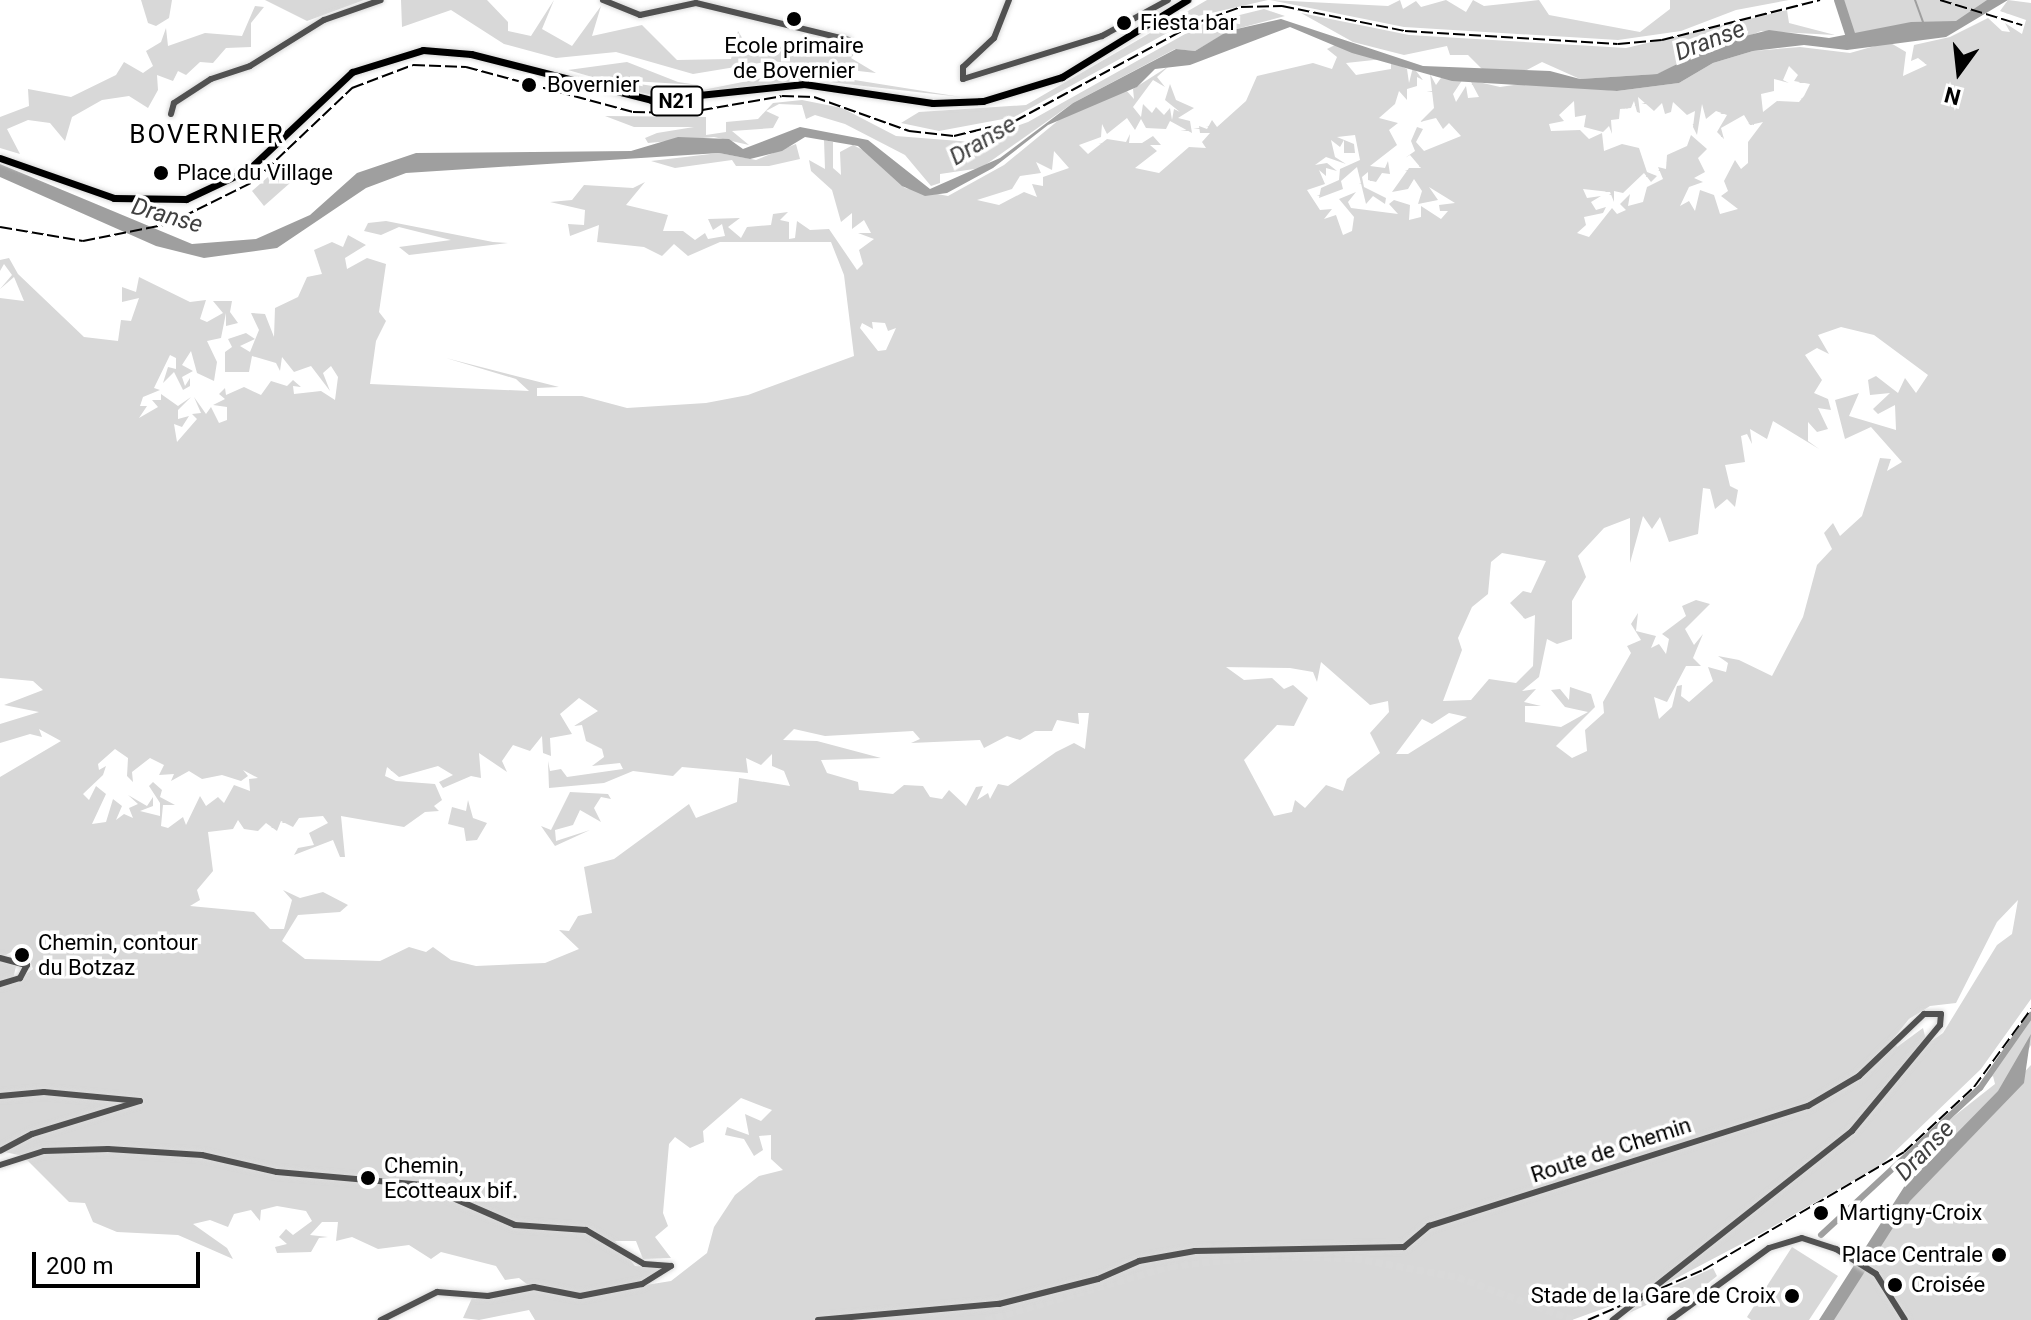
<!DOCTYPE html>
<meta charset="utf-8">
<style>
body{margin:0}
#map{position:relative;width:2031px;height:1320px;overflow:hidden;background:#fff;font-family:Roboto,sans-serif}
div>[style]{position:absolute}
[style*='--x']{left:calc(var(--x)*1px);top:calc(var(--y)*1px);width:calc(var(--w)*1px);rotate:calc(var(--a)*1deg)}
.green>*{inset:0;background:#d8d8d8}
.water>*{inset:0;background:#9f9f9f}
.stream>*{height:2px;margin:-1px;padding:0 1px;transform-origin:1px;border-radius:1px;background:#9f9f9f}
.canal>*{height:6px;margin:-3px;padding:0 3px;transform-origin:3px;border-radius:3px;background:#9f9f9f}
.river>*{height:10px;margin:-5px;padding:0 5px;transform-origin:5px;border-radius:5px;background:#9f9f9f}
.trunk-tunnel>*{height:7px;margin-top:-3.5px;transform-origin:0;background:repeating-linear-gradient(90deg,#d9d9d9 0 7px,transparent 0 10.5px)}
.roads{filter:drop-shadow(0 0 2px #dbdbdb) drop-shadow(0 0 2px #dbdbdb)}
.tertiary>*{height:6px;margin:-3px;padding:0 3px;transform-origin:3px;border-radius:3px;background:#515151}
.primary>*{height:7px;margin:-3.5px;padding:0 3.5px;transform-origin:3.5px;border-radius:3.5px;background:#000}
.rail>*{height:2px;margin-top:-1px;transform-origin:0;background:repeating-linear-gradient(90deg,#000 0 12px,transparent 0 16px)}
.dots>*{width:22px;height:22px;translate:-50% -50%;box-sizing:border-box;border:4px solid #fff;border-radius:50%}
span{translate:-50% -50%;white-space:nowrap;text-align:center;line-height:1.15;-webkit-text-stroke:7px #fff;paint-order:stroke}
.shield-label span{padding:2px 6px;background:#fff;border:2px solid;border-radius:6px;-webkit-text-stroke-width:0}
.shield-label{font-size:20px;color:#000;font-weight:700}
.poi-label{font-size:22px;color:#000}
.left{translate:0 -50%;text-align:left}
.right{translate:-100% -50%;text-align:right}
.street-label{font-size:22px;color:#000}
.water-label{font-size:24px;color:#404040;font-style:italic}
.quarter-label{font-size:26px;color:#000;letter-spacing:2px}
.north{position:absolute;left:1919px;top:32px;width:80px;height:80px;-webkit-text-stroke:6px #fff;paint-order:stroke;rotate:195deg;font-size:22px;font-weight:700;line-height:32px;text-align:center;color:#000}
.north::after{content:'';display:block;margin:auto;width:28px;height:36px;background:#000;clip-path:polygon(50% 0,100% 100%,50% 72%,0 100%)}
.scale{position:absolute;left:32px;top:1252px;width:168px;height:36px;box-sizing:border-box;border:4px solid #000;border-top:0;padding-left:10px;font-size:24px;line-height:28px;white-space:nowrap;color:#000;-webkit-text-stroke:6px #fff;paint-order:stroke}
</style>
<div id="map">
<div class="green">
<i style="clip-path:polygon(172px 0,169px 18px,156px 26px,148px 23px,141px 0)"></i>
<i style="clip-path:polygon(265px 0,364px 0,307px 21px)"></i>
<i style="clip-path:polygon(401px 0,487px 0,508px 22px,508px 31px,531px 36px,554px 0,542px 29px,572px 46px,601px 6px,592px 36px,642px 25px,677px 60px,731px 59px,738px 31px,753px 56px,786px 45px,860px 47px,851px 58px,876px 73px,771px 61px,693px 74px,616px 52px,556px 58px,504px 44px,451px 10px,402px 27px)"></i>
<i style="clip-path:polygon(1207px 0,1268px 0,1198px 16px,1014px 117px,939px 131px,901px 123px,919px 112px,1026px 105px)"></i>
<i style="clip-path:polygon(1270px 0,1388px 6px,1400px 0,1403px 9px,1416px 1px,1421px 7px,1446px 0,1466px 12px,1473px 0,1484px 6px,1539px 0,1549px 15px,1640px 32px,1670px 9px,1670px 0,1789px 0,1736px 10px,1681px 31px,1618px 40px,1404px 27px)"></i>
<i style="clip-path:polygon(1837px 0,1988px 0,1954px 26px,1857px 40px,1844px 29px)"></i>
<i style="clip-path:polygon(evenodd,2008px 0,2031px 3px,2031px 999px,1981px 1069px,1882px 1164px,1760px 1234px,1652px 1291px,1572px 1320px,535px 1320px,529px 1310px,479px 1320px,463px 1318px,472px 1298px,492px 1298px,528px 1285px,519px 1278px,505px 1280px,496px 1266px,441px 1252px,431px 1259px,409px 1245px,378px 1249px,352px 1237px,336px 1241px,338px 1222px,322px 1222px,310px 1235px,328px 1237px,319px 1238px,311px 1252px,277px 1253px,275px 1247px,287px 1244px,279px 1237px,286px 1229px,293px 1235px,312px 1221px,306px 1211px,277px 1206px,261px 1210px,260px 1221px,251px 1210px,234px 1214px,228px 1227px,210px 1220px,193px 1224px,227px 1248px,233px 1259px,178px 1235px,117px 1232px,93px 1222px,85px 1203px,69px 1202px,23px 1156px,0 1151px,0 777px,61px 741px,39px 729px,42px 737px,30px 734px,0 743px,0 724px,39px 712px,4px 705px,43px 690px,33px 681px,0 678px,0 298px,24px 301px,14px 277px,0 289px,12px 275px,4px 264px,0 271px,0 260px,9px 258px,18px 274px,84px 337px,118px 341px,121px 320px,131px 321px,139px 298px,122px 302px,122px 287px,136px 292px,139px 277px,190px 302px,206px 300px,200px 319px,207px 322px,223px 313px,213px 301px,232px 301px,230px 312px,238px 323px,226px 326px,226px 313px,221px 338px,207px 341px,217px 362px,214px 381px,197px 373px,191px 351px,182px 365px,193px 371px,182px 377px,185px 386px,190px 378px,190px 386px,183px 390px,174px 372px,163px 383px,168px 367px,176px 369px,176px 358px,170px 355px,154px 388px,160px 390px,143px 397px,140px 406px,147px 406px,139px 418px,158px 407px,152px 400px,161px 400px,161px 394px,178px 406px,191px 397px,178px 410px,178px 419px,189px 416px,182px 427px,174px 424px,177px 442px,197px 419px,192px 414px,201px 413px,194px 397px,206px 414px,211px 407px,219px 423px,227px 420px,227px 407px,213px 405px,225px 399px,219px 394px,225px 388px,226px 395px,244px 387px,261px 395px,271px 381px,287px 386px,293px 380px,301px 387px,293px 386px,294px 394px,321px 391px,335px 400px,338px 377px,331px 366px,323px 373px,330px 391px,311px 366px,294px 372px,282px 357px,280px 371px,276px 363px,252px 356px,249px 372px,225px 372px,225px 352px,232px 347px,228px 339px,246px 333px,255px 339px,240px 346px,250px 352px,259px 330px,251px 313px,265px 314px,274px 337px,275px 308px,298px 297px,307px 277px,322px 274px,314px 250px,332px 242px,343px 247px,348px 235px,366px 245px,345px 258px,347px 269px,367px 258px,386px 264px,379px 312px,386px 321px,376px 341px,370px 384px,529px 391px,516px 379px,446px 358px,559px 387px,537px 388px,537px 396px,582px 396px,627px 408px,706px 403px,748px 395px,854px 356px,844px 275px,831px 242px,720px 242px,688px 256px,674px 244px,662px 256px,644px 247px,597px 242px,599px 225px,570px 236px,568px 224px,584px 225px,585px 210px,550px 202px,572px 200px,584px 185px,633px 188px,645px 182px,626px 205px,668px 215px,663px 231px,683px 231px,695px 240px,705px 233px,708px 239px,725px 236px,722px 224px,713px 230px,708px 219px,740px 218px,728px 227px,741px 238px,747px 227px,771px 225px,773px 214px,788px 212px,780px 220px,789px 222px,789px 239px,795px 238px,797px 221px,810px 230px,829px 229px,857px 270px,863px 264px,859px 250px,874px 239px,858px 233px,871px 233px,864px 220px,852px 229px,852px 213px,841px 222px,832px 190px,811px 171px,809px 160px,825px 169px,824px 140px,833px 142px,833px 168px,841px 175px,840px 152px,853px 145px,873px 155px,905px 188px,948px 196px,1004px 165px,1060px 119px,1126px 90px,1134px 99px,1133px 89px,1169px 66px,1157px 77px,1165px 87px,1153px 80px,1133px 107px,1141px 117px,1143px 104px,1152px 113px,1156px 107px,1164px 115px,1170px 108px,1172px 120px,1174px 109px,1180px 112px,1165px 100px,1170px 84px,1176px 100px,1194px 108px,1178px 118px,1190px 121px,1192px 133px,1170px 121px,1166px 129px,1146px 128px,1141px 119px,1135px 130px,1127px 118px,1107px 134px,1102px 124px,1101px 137px,1079px 145px,1088px 154px,1107px 139px,1126px 142px,1130px 134px,1129px 143px,1142px 143px,1153px 136px,1161px 145px,1150px 145px,1157px 151px,1135px 168px,1159px 173px,1189px 147px,1206px 148px,1202px 142px,1210px 133px,1200px 133px,1199px 126px,1207px 129px,1212px 120px,1217px 127px,1246px 101px,1257px 76px,1313px 63px,1332px 69px,1337px 57px,1327px 49px,1335px 45px,1383px 59px,1346px 63px,1356px 75px,1391px 69px,1391px 61px,1407px 69px,1409px 83px,1413px 67px,1423px 80px,1417px 77px,1417px 86px,1407px 89px,1407px 100px,1399px 91px,1395px 104px,1379px 118px,1398px 123px,1389px 130px,1397px 145px,1370px 166px,1385px 168px,1388px 161px,1390px 174px,1382px 173px,1376px 182px,1368px 180px,1368px 172px,1362px 177px,1364px 187px,1386px 198px,1385px 204px,1373px 196px,1366px 204px,1357px 167px,1341px 181px,1343px 189px,1319px 198px,1321px 188px,1339px 180px,1340px 169px,1360px 160px,1355px 135px,1337px 137px,1354px 144px,1355px 153px,1344px 153px,1344px 140px,1340px 147px,1331px 140px,1335px 157px,1346px 164px,1326px 157px,1315px 165px,1327px 163px,1337px 171px,1326px 168px,1326px 176px,1319px 170px,1325px 184px,1307px 190px,1320px 210px,1332px 209px,1324px 219px,1336px 215px,1343px 235px,1352px 231px,1354px 217px,1339px 199px,1356px 192px,1348px 202px,1351px 208px,1398px 214px,1389px 204px,1394px 200px,1410px 205px,1409px 220px,1421px 217px,1421px 206px,1441px 219px,1448px 211px,1440px 211px,1439px 205px,1455px 203px,1429px 187px,1438px 200px,1418px 204px,1422px 191px,1414px 179px,1408px 189px,1392px 192px,1409px 168px,1421px 168px,1410px 155px,1405px 158px,1415px 151px,1411px 141px,1417px 127px,1423px 129px,1416px 142px,1424px 151px,1461px 136px,1449px 123px,1443px 129px,1436px 118px,1420px 122px,1434px 108px,1430px 74px,1436px 85px,1443px 75px,1463px 79px,1453px 94px,1456px 102px,1466px 86px,1468px 98px,1479px 97px,1470px 80px,1500px 87px,1535px 82px,1617px 91px,1679px 83px,1713px 63px,1753px 51px,1800px 47px,1850px 53px,1889px 42px,1906px 52px,1903px 76px,1927px 65px,1918px 58px,1911px 61px,1914px 45px,1950px 37px,1988px 18px,2002px 31px,2010px 32px,2005px 23px,2022px 34px,2026px 20px,2000px 11px,2008px 0,1789px 66px,1798px 75px,1794px 81px,1810px 84px,1804px 96px,1799px 102px,1777px 101px,1763px 112px,1761px 94px,1774px 91px,1774px 79px,1789px 83px,1783px 80px,1789px 66px,2008px 0,1638px 97px,1654px 111px,1662px 103px,1665px 114px,1671px 112px,1673px 102px,1687px 115px,1695px 111px,1693px 127px,1697px 135px,1702px 104px,1706px 119px,1716px 111px,1727px 115px,1717px 132px,1724px 139px,1721px 128px,1744px 115px,1750px 125px,1763px 122px,1748px 142px,1748px 163px,1741px 169px,1735px 160px,1724px 181px,1728px 191px,1721px 196px,1738px 209px,1720px 214px,1714px 195px,1700px 190px,1695px 211px,1689px 201px,1680px 206px,1689px 187px,1703px 182px,1694px 178px,1705px 172px,1698px 158px,1707px 149px,1691px 135px,1687px 146px,1667px 155px,1666px 169px,1658px 167px,1663px 179px,1647px 187px,1643px 202px,1628px 206px,1630px 194px,1620px 204px,1626px 210px,1617px 214px,1612px 208px,1589px 237px,1577px 233px,1586px 225px,1584px 217px,1603px 213px,1606px 207px,1596px 210px,1591px 202px,1601px 196px,1587px 198px,1583px 189px,1610px 192px,1614px 202px,1614px 191px,1623px 193px,1644px 173px,1651px 182px,1657px 176px,1647px 172px,1639px 148px,1622px 144px,1604px 151px,1602px 133px,1589px 139px,1580px 130px,1551px 131px,1549px 124px,1564px 121px,1559px 115px,1574px 101px,1575px 117px,1586px 115px,1584px 127px,1603px 132px,1609px 126px,1612px 134px,1611px 120px,1619px 119px,1620px 109px,1631px 108px,1634px 101px,1637px 112px,1640px 113px,1638px 97px,2008px 0,1054px 151px,1069px 168px,1043px 177px,1043px 186px,1032px 184px,1037px 197px,1024px 192px,999px 205px,977px 200px,1012px 189px,1020px 176px,1041px 173px,1036px 162px,1052px 170px,1054px 151px,2008px 0,872px 322px,885px 323px,888px 331px,896px 328px,886px 350px,878px 351px,860px 328px,862px 323px,873px 329px,872px 322px,2008px 0,1841px 327px,1874px 335px,1928px 375px,1916px 393px,1905px 378px,1898px 393px,1876px 376px,1868px 380px,1870px 395px,1890px 393px,1873px 409px,1878px 414px,1895px 405px,1896px 430px,1849px 416px,1859px 393px,1835px 400px,1845px 439px,1871px 427px,1902px 462px,1887px 471px,1891px 459px,1880px 458px,1862px 516px,1840px 536px,1833px 523px,1824px 533px,1832px 549px,1817px 565px,1803px 617px,1772px 676px,1739px 660px,1718px 656px,1728px 663px,1726px 672px,1708px 667px,1713px 681px,1689px 702px,1681px 696px,1682px 685px,1677px 686px,1672px 707px,1659px 719px,1654px 697px,1667px 702px,1686px 666px,1701px 666px,1693px 658px,1703px 634px,1694px 645px,1685px 629px,1710px 604px,1696px 600px,1682px 606px,1686px 616px,1662px 634px,1669px 639px,1666px 654px,1659px 644px,1651px 648px,1656px 636px,1636px 631px,1638px 613px,1631px 624px,1641px 640px,1627px 646px,1631px 653px,1603px 702px,1604px 713px,1585px 730px,1587px 751px,1572px 758px,1556px 746px,1595px 707px,1591px 694px,1570px 687px,1569px 700px,1560px 689px,1551px 690px,1565px 707px,1588px 712px,1561px 727px,1525px 722px,1525px 706px,1541px 706px,1524px 702px,1536px 689px,1522px 691px,1539px 677px,1547px 639px,1557px 644px,1572px 639px,1572px 601px,1586px 577px,1578px 556px,1604px 528px,1630px 518px,1630px 563px,1643px 516px,1652px 529px,1660px 517px,1669px 542px,1698px 534px,1703px 488px,1710px 489px,1715px 509px,1727px 499px,1735px 507px,1738px 490px,1730px 486px,1725px 465px,1745px 462px,1741px 436px,1747px 434px,1752px 444px,1750px 429px,1767px 439px,1773px 421px,1819px 449px,1808px 441px,1808px 422px,1817px 432px,1828px 429px,1818px 408px,1831px 410px,1828px 399px,1814px 393px,1822px 380px,1805px 355px,1817px 348px,1829px 354px,1818px 335px,1841px 327px,2008px 0,1502px 553px,1546px 561px,1531px 593px,1523px 591px,1510px 603px,1525px 619px,1535px 615px,1533px 666px,1516px 683px,1489px 679px,1471px 700px,1443px 701px,1462px 650px,1458px 638px,1472px 607px,1488px 594px,1491px 562px,1502px 553px,2008px 0,1321px 662px,1370px 705px,1388px 701px,1389px 712px,1370px 733px,1380px 753px,1347px 779px,1343px 791px,1326px 785px,1305px 808px,1295px 800px,1292px 812px,1274px 816px,1244px 760px,1277px 725px,1294px 726px,1308px 698px,1293px 685px,1284px 689px,1272px 678px,1244px 680px,1226px 667px,1290px 668px,1313px 672px,1317px 682px,1321px 662px,2008px 0,579px 698px,598px 711px,574px 726px,582px 725px,586px 741px,602px 749px,604px 757px,592px 766px,620px 763px,623px 769px,567px 777px,561px 769px,550px 771px,548px 761px,549px 788px,604px 783px,633px 771px,673px 776px,682px 767px,748px 773px,746px 758px,761px 765px,772px 754px,772px 766px,784px 771px,790px 786px,739px 778px,737px 802px,696px 818px,689px 804px,614px 859px,584px 867px,592px 913px,578px 916px,569px 931px,559px 930px,579px 949px,545px 963px,476px 966px,451px 960px,433px 947px,426px 952px,409px 947px,380px 961px,305px 959px,282px 941px,298px 915px,340px 912px,348px 905px,323px 892px,300px 898px,283px 890px,292px 900px,284px 929px,270px 929px,254px 912px,190px 906px,200px 900px,197px 890px,213px 871px,208px 832px,233px 829px,238px 820px,244px 829px,258px 831px,266px 823px,277px 831px,281px 821px,293px 827px,299px 818px,323px 816px,328px 823px,309px 833px,314px 845px,298px 848px,294px 855px,333px 840px,340px 857px,345px 857px,341px 816px,404px 827px,425px 812px,439px 811px,434px 806px,442px 800px,435px 784px,396px 781px,385px 776px,387px 767px,399px 777px,438px 766px,453px 775px,439px 782px,443px 788px,471px 776px,481px 778px,479px 753px,507px 772px,502px 761px,513px 745px,530px 751px,542px 736px,543px 753px,551px 756px,550px 738px,572px 734px,560px 714px,579px 698px,2008px 0,1078px 713px,1089px 713px,1085px 749px,1074px 743px,1056px 752px,1008px 786px,998px 784px,990px 799px,988px 793px,977px 800px,983px 786px,976px 787px,966px 806px,949px 790px,942px 799px,930px 797px,923px 786px,904px 785px,893px 794px,859px 790px,858px 782px,827px 773px,821px 760px,881px 758px,817px 741px,783px 740px,794px 729px,825px 736px,913px 731px,920px 739px,911px 743px,980px 740px,984px 748px,1007px 736px,1020px 740px,1035px 731px,1052px 731px,1057px 720px,1079px 724px,1078px 713px,2008px 0,1449px 713px,1467px 717px,1408px 754px,1396px 754px,1422px 719px,1432px 724px,1449px 713px,2008px 0,115px 749px,128px 758px,127px 776px,133px 782px,132px 772px,150px 758px,164px 765px,159px 775px,174px 774px,171px 781px,189px 771px,202px 779px,222px 775px,241px 781px,248px 776px,243px 770px,258px 778px,249px 779px,250px 791px,234px 785px,224px 803px,218px 797px,206px 806px,200px 796px,186px 825px,183px 817px,168px 828px,161px 826px,163px 805px,175px 805px,160px 797px,162px 790px,153px 782px,149px 786px,160px 803px,160px 816px,140px 811px,153px 806px,153px 797px,147px 806px,128px 795px,138px 804px,129px 808px,133px 818px,124px 814px,116px 820px,122px 806px,113px 799px,106px 822px,92px 824px,106px 794px,96px 786px,89px 800px,83px 794px,103px 775px,106px 766px,99px 770px,98px 764px,115px 749px,2008px 0,2018px 900px,2012px 934px,1997px 945px,1943px 1033px,1927px 1044px,1923px 1028px,1897px 1047px,1893px 1039px,1909px 1019px,1930px 1006px,1956px 1003px,1997px 922px,2018px 900px,2008px 0,17px 949px,27px 952px,33px 969px,12px 984px,16px 966px,0 958px,17px 949px,2008px 0,741px 1098px,772px 1110px,761px 1121px,745px 1114px,749px 1135px,727px 1127px,725px 1135px,744px 1139px,754px 1156px,763px 1150px,759px 1136px,771px 1135px,771px 1159px,783px 1170px,759px 1176px,735px 1195px,714px 1227px,707px 1253px,671px 1281px,646px 1285px,644px 1279px,663px 1268px,635px 1266px,615px 1241px,636px 1241px,643px 1259px,671px 1258px,655px 1237px,668px 1226px,663px 1213px,669px 1144px,675px 1137px,690px 1148px,704px 1142px,703px 1131px,741px 1098px)"></i>
<i style="clip-path:polygon(255px 6px,264px 7px,251px 23px,251px 47px,226px 48px,213px 63px,200px 62px,186px 75px,178px 71px,173px 81px,157px 75px,158px 90px,148px 108px,129px 96px,102px 100px,72px 117px,65px 141px,50px 123px,28px 120px,7px 129px,20px 154px,0 148px,0 117px,29px 106px,28px 89px,71px 97px,116px 75px,124px 62px,143px 73px,153px 66px,146px 51px,161px 42px,166px 28px,168px 46px,205px 33px,242px 36px)"></i>
<i style="clip-path:polygon(1264px 9px,1285px 16px,1229px 31px,1195px 51px,1175px 49px,1073px 103px,981px 168px,940px 174px,940px 183px,931px 186px,905px 155px,845px 124px,815px 115px,806px 119px,802px 105px,779px 104px,766px 111px,779px 117px,773px 128px,732px 131px,749px 145px,714px 137px,648px 143px,645px 138px,657px 133px,694px 127px,634px 127px,605px 116px,706px 117px,706px 135px,726px 132px,726px 122px,758px 119px,773px 103px,802px 100px,842px 108px,896px 136px,972px 142px,1028px 122px,1203px 24px)"></i>
<i style="clip-path:polygon(1787px 10px,1789px 23px,1835px 35px,1761px 31px,1657px 74px,1580px 79px,1542px 62px,1523px 72px,1483px 70px,1468px 55px,1450px 55px,1447px 46px,1404px 55px,1353px 42px,1301px 13px,1409px 35px,1626px 48px)"></i>
<i style="clip-path:polygon(627px 62px,678px 82px,698px 85px,599px 79px,568px 70px)"></i>
<i style="clip-path:polygon(798px 71px,961px 97px,811px 80px,657px 96px,606px 85px,619px 81px,693px 92px)"></i>
<i style="clip-path:polygon(796px 144px,800px 159px,769px 166px,736px 166px,732px 160px,675px 168px,651px 161px,719px 153px,756px 160px)"></i>
<i style="clip-path:polygon(277px 169px,290px 183px,264px 206px,252px 191px)"></i>
<i style="clip-path:polygon(386px 221px,493px 242px,508px 243px,409px 255px,399px 247px,451px 240px,399px 227px,381px 235px,364px 231px,368px 223px)"></i>
<i style="clip-path:polygon(570px 792px,608px 794px,611px 799px,601px 797px,594px 808px,601px 822px,580px 810px,573px 825px,555px 830px,556px 841px,590px 830px,555px 846px,541px 826px,551px 830px)"></i>
<i style="clip-path:polygon(468px 800px,473px 818px,487px 823px,477px 840px,466px 841px,464px 828px,448px 824px,452px 807px,466px 811px)"></i>
<i style="clip-path:polygon(2031px 1018px,2031px 1045px,2010px 1082px,1947px 1146px,1942px 1134px,1952px 1119px,1928px 1148px,1925px 1139px,1995px 1084px,1993px 1076px,1984px 1082px)"></i>
<i style="clip-path:polygon(2031px 1065px,2031px 1320px,1829px 1320px,1906px 1196px)"></i>
<i style="clip-path:polygon(1792px 1247px,1838px 1276px,1809px 1320px,1751px 1320px,1747px 1317px)"></i>
<i style="clip-path:polygon(1713px 1268px,1717px 1276px,1692px 1296px,1685px 1287px,1629px 1313px,1642px 1300px)"></i>
</div>
<div class="water">
<i style="clip-path:polygon(1987px 0,2008px 0,1946px 37px,1847px 50px,1804px 45px,1753px 51px,1713px 63px,1679px 83px,1617px 91px,1452px 81px,1352px 53px,1290px 27px,1190px 65px,1155px 69px,1137px 87px,1048px 125px,993px 168px,947px 193px,925px 196px,902px 186px,858px 146px,805px 137px,782px 151px,750px 159px,719px 153px,406px 173px,366px 188px,277px 248px,204px 258px,156px 246px,0 177px,0 164px,192px 244px,256px 239px,310px 215px,357px 173px,416px 153px,631px 151px,678px 137px,729px 139px,743px 149px,800px 127px,868px 140px,930px 189px,1000px 158px,1073px 103px,1176px 49px,1195px 51px,1228px 31px,1281px 19px,1423px 66px,1550px 71px,1580px 79px,1657px 74px,1722px 42px,1769px 30px,1829px 38px,1911px 22px,1956px 21px)"></i>
<i style="clip-path:polygon(2031px 1034px,2024px 1083px,1910px 1201px,1834px 1320px,1819px 1320px,1904px 1187px,1998px 1091px)"></i>
</div>
<div class="stream">
<i style="--x:1915;--y:0;--w:27;--a:70"></i>
</div>
<div class="canal">
<i style="--x:1821;--y:1235;--w:217;--a:-42.8"></i>
<i style="--x:1980;--y:1088;--w:89;--a:-55.1"></i>
</div>
<div class="river">
<i style="--x:1839;--y:0;--w:45;--a:72"></i>
</div>
<div class="trunk-tunnel">
<i style="--x:986;--y:1320;--w:193;--a:-16.3"></i>
<i style="--x:1171;--y:1266;--w:91;--a:-6.3"></i>
<i style="--x:1261;--y:1256;--w:94;--a:1.2"></i>
<i style="--x:1355;--y:1258;--w:105;--a:10.5"></i>
<i style="--x:1458;--y:1277;--w:124;--a:20.3"></i>
</div>
<div class="roads">
<div class="tertiary">
<i style="--x:603;--y:0;--w:40;--a:22"></i>
<i style="--x:640;--y:15;--w:57;--a:-12.1"></i>
<i style="--x:696;--y:3;--w:157;--a:13.6"></i>
<i style="--x:1009;--y:0;--w:41;--a:111.5"></i>
<i style="--x:994;--y:38;--w:42;--a:136.9"></i>
<i style="--x:963;--y:67;--w:12;--a:90"></i>
<i style="--x:963;--y:79;--w:145;--a:-17.2"></i>
<i style="--x:1102;--y:36;--w:75;--a:-28.6"></i>
<i style="--x:171;--y:114;--w:11;--a:-75"></i>
<i style="--x:174;--y:103;--w:44;--a:-33"></i>
<i style="--x:211;--y:79;--w:41;--a:-18.4"></i>
<i style="--x:250;--y:66;--w:87;--a:-31.9"></i>
<i style="--x:324;--y:20;--w:60;--a:-19.3"></i>
<i style="--x:0;--y:958;--w:28;--a:15"></i>
<i style="--x:27;--y:965;--w:15;--a:118"></i>
<i style="--x:20;--y:978;--w:21;--a:163"></i>
<i style="--x:0;--y:1096;--w:44;--a:-5.2"></i>
<i style="--x:44;--y:1092;--w:96;--a:5.4"></i>
<i style="--x:140;--y:1101;--w:113;--a:163"></i>
<i style="--x:32;--y:1134;--w:36;--a:152"></i>
<i style="--x:0;--y:1165;--w:46;--a:-17.7"></i>
<i style="--x:44;--y:1151;--w:64;--a:-1.8"></i>
<i style="--x:108;--y:1149;--w:94;--a:3.7"></i>
<i style="--x:202;--y:1155;--w:77;--a:12.8"></i>
<i style="--x:277;--y:1172;--w:147;--a:5.1"></i>
<i style="--x:423;--y:1185;--w:100;--a:23.5"></i>
<i style="--x:515;--y:1225;--w:71;--a:4"></i>
<i style="--x:586;--y:1230;--w:67;--a:30.4"></i>
<i style="--x:644;--y:1264;--w:27;--a:4"></i>
<i style="--x:671;--y:1266;--w:34;--a:148"></i>
<i style="--x:642;--y:1284;--w:63;--a:169"></i>
<i style="--x:580;--y:1296;--w:47;--a:-168.9"></i>
<i style="--x:534;--y:1287;--w:47;--a:168.9"></i>
<i style="--x:488;--y:1296;--w:51;--a:-175.5"></i>
<i style="--x:437;--y:1292;--w:63;--a:153.4"></i>
<i style="--x:818;--y:1320;--w:182;--a:-5.1"></i>
<i style="--x:999;--y:1304;--w:102;--a:-14.2"></i>
<i style="--x:1098;--y:1279;--w:45;--a:-23.7"></i>
<i style="--x:1139;--y:1261;--w:57;--a:-10.1"></i>
<i style="--x:1195;--y:1251;--w:209;--a:-1.1"></i>
<i style="--x:1404;--y:1247;--w:33;--a:-40"></i>
<i style="--x:1429;--y:1226;--w:398;--a:-17.6"></i>
<i style="--x:1808;--y:1106;--w:59;--a:-30.5"></i>
<i style="--x:1859;--y:1076;--w:90;--a:-43.6"></i>
<i style="--x:1924;--y:1014;--w:17;--a:0"></i>
<i style="--x:1941;--y:1014;--w:11;--a:95"></i>
<i style="--x:1940;--y:1025;--w:138;--a:129.7"></i>
<i style="--x:1852;--y:1131;--w:305;--a:141.7"></i>
<i style="--x:1670;--y:1320;--w:122;--a:-36"></i>
<i style="--x:1769;--y:1248;--w:34;--a:-17"></i>
<i style="--x:1802;--y:1238;--w:36;--a:18"></i>
<i style="--x:1836;--y:1249;--w:47;--a:32"></i>
<i style="--x:1876;--y:1274;--w:54;--a:57.8"></i>
</div>
<div class="primary">
<i style="--x:0;--y:158;--w:121;--a:19.3"></i>
<i style="--x:114;--y:198;--w:72;--a:0.8"></i>
<i style="--x:186;--y:199;--w:68;--a:-25.1"></i>
<i style="--x:248;--y:170;--w:143;--a:-43.3"></i>
<i style="--x:352;--y:72;--w:74;--a:-17.2"></i>
<i style="--x:423;--y:50;--w:48;--a:4.8"></i>
<i style="--x:471;--y:54;--w:186;--a:14.3"></i>
<i style="--x:651;--y:100;--w:154;--a:-6"></i>
<i style="--x:804;--y:84;--w:130;--a:8.4"></i>
<i style="--x:933;--y:103;--w:50;--a:-2.3"></i>
<i style="--x:983;--y:101;--w:83;--a:-16.9"></i>
<i style="--x:1062;--y:77;--w:147;--a:-31.6"></i>
</div>
</div>
<div class="rail">
<i style="--x:1940;--y:0;--w:86;--a:17"></i>
<i style="--x:0;--y:227;--w:84;--a:9.6"></i>
<i style="--x:83;--y:241;--w:87;--a:-11.3"></i>
<i style="--x:168;--y:224;--w:95;--a:-26.3"></i>
<i style="--x:253;--y:182;--w:137;--a:-43.5"></i>
<i style="--x:352;--y:88;--w:65;--a:-20.7"></i>
<i style="--x:413;--y:65;--w:53;--a:2.2"></i>
<i style="--x:466;--y:67;--w:173;--a:15.1"></i>
<i style="--x:633;--y:112;--w:52;--a:1.1"></i>
<i style="--x:685;--y:113;--w:98;--a:-9.9"></i>
<i style="--x:782;--y:96;--w:32;--a:2"></i>
<i style="--x:814;--y:97;--w:101;--a:19.7"></i>
<i style="--x:909;--y:131;--w:45;--a:6.3"></i>
<i style="--x:954;--y:136;--w:63;--a:-13.8"></i>
<i style="--x:1015;--y:121;--w:206;--a:-28.4"></i>
<i style="--x:1196;--y:23;--w:48;--a:-19.6"></i>
<i style="--x:1241;--y:7;--w:41;--a:-1.4"></i>
<i style="--x:1282;--y:6;--w:126;--a:11.5"></i>
<i style="--x:1405;--y:31;--w:213;--a:3.5"></i>
<i style="--x:1618;--y:44;--w:44;--a:-5.2"></i>
<i style="--x:1662;--y:40;--w:163;--a:-14.2"></i>
<i style="--x:1588;--y:1320;--w:125;--a:-23.5"></i>
<i style="--x:1703;--y:1270;--w:233;--a:-30.4"></i>
<i style="--x:1904;--y:1152;--w:96;--a:-42.9"></i>
<i style="--x:1974;--y:1087;--w:97;--a:-53.8"></i>
</div>
<div class="dots">
<i style="left:794px;top:19px;background:#000"></i>
<i style="left:1124px;top:23px;background:#000"></i>
<i style="left:529px;top:85px;background:#000"></i>
<i style="left:161px;top:173px;background:#000"></i>
<i style="left:22px;top:955px;background:#000"></i>
<i style="left:368px;top:1178px;background:#000"></i>
<i style="left:1821px;top:1213px;background:#000"></i>
<i style="left:1999px;top:1255px;background:#000"></i>
<i style="left:1895px;top:1285px;background:#000"></i>
<i style="left:1792px;top:1296px;background:#000"></i>
</div>
<div class="shield-label">
<span style="left:677px;top:101px">N21</span>
</div>
<div class="poi-label">
<span class="left" style="left:1140px;top:23px">Fiesta bar</span>
<span style="left:794px;top:58px">Ecole primaire<br>de Bovernier</span>
<span class="left" style="left:547px;top:85px">Bovernier</span>
<span class="left" style="left:177px;top:173px">Place du Village</span>
<span class="left" style="left:38px;top:955px">Chemin, contour<br>du Botzaz</span>
<span class="left" style="left:384px;top:1178px">Chemin,<br>Ecotteaux bif.</span>
<span class="left" style="left:1839px;top:1213px">Martigny-Croix</span>
<span class="right" style="left:1983px;top:1255px">Place Centrale</span>
<span class="left" style="left:1911px;top:1285px">Croisée</span>
<span class="right" style="left:1776px;top:1296px">Stade de la Gare de Croix</span>
</div>
<div class="street-label">
<span style="left:1611px;top:1150px;rotate:-18deg">Route de Chemin</span>
</div>
<div class="water-label">
<span style="left:1710px;top:41px;rotate:-21deg">Dranse</span>
<span style="left:983px;top:141px;rotate:-31deg">Dranse</span>
<span style="left:167px;top:216px;rotate:16deg">Dranse</span>
<span style="left:1925px;top:1151px;rotate:-46deg">Dranse</span>
</div>
<div class="quarter-label">
<span style="left:207px;top:135px">BOVERNIER</span>
</div>
<div class="north">N</div>
<div class="scale">200 m</div>
</div>
